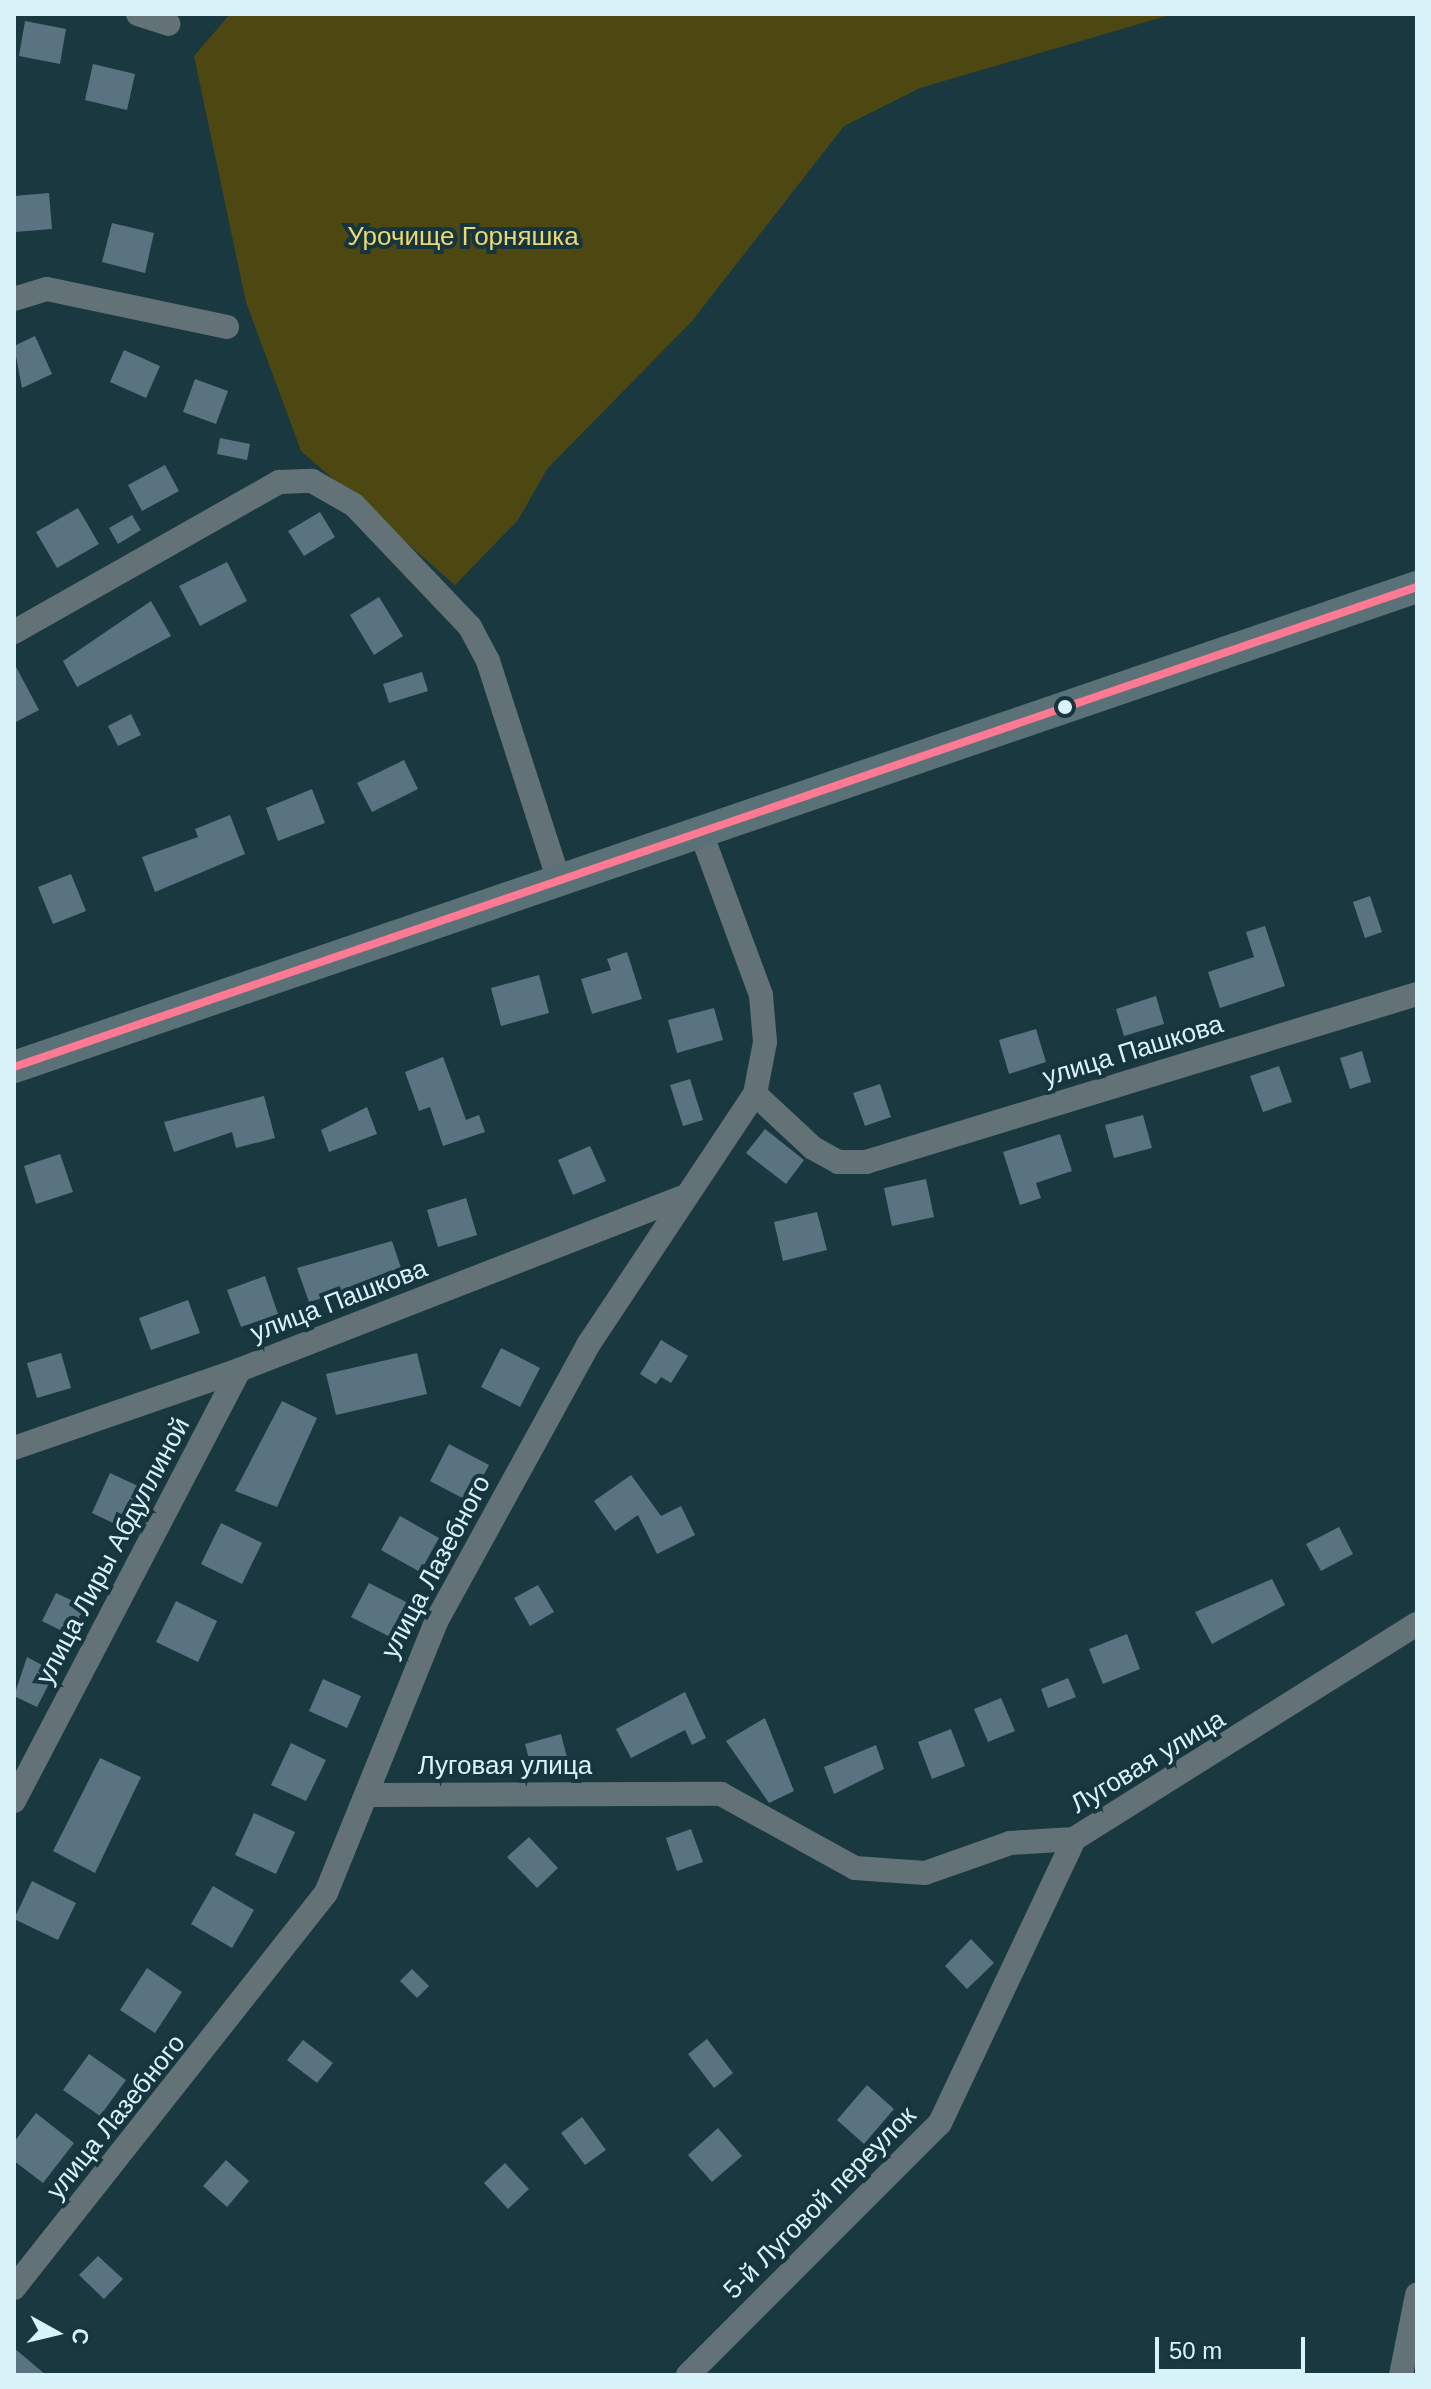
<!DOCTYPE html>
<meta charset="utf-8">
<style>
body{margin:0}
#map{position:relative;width:1431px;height:2389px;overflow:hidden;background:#1a3840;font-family:Arial,sans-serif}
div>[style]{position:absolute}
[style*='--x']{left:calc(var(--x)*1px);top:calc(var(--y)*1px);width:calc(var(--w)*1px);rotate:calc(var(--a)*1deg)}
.green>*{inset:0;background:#4d4812}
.building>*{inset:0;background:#597480}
.minor>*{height:24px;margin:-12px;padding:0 12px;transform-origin:12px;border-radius:12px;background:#627276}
.major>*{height:32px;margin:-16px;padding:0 16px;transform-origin:16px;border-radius:16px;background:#5a7177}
.bus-1>*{height:8px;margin:-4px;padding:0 4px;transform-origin:4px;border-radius:4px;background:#fe7a93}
.dots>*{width:22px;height:22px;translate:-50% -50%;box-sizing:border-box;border:4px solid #17353e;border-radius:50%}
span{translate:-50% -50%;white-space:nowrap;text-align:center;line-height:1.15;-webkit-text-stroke:8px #17353e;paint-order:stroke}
.park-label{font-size:26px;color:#ebd86f}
.street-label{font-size:26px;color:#d9f3fb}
.frame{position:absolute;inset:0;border:16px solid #d9f3fb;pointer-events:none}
.north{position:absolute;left:16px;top:2293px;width:80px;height:80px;-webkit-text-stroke:6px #17353e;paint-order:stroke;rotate:98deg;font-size:22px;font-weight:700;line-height:32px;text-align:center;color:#d9f3fb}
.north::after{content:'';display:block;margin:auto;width:28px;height:36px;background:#d9f3fb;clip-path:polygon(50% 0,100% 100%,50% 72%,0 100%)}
.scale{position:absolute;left:1155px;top:2337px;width:150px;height:36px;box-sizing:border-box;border:4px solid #d9f3fb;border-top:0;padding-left:10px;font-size:24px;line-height:28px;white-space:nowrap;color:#d9f3fb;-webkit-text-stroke:6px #17353e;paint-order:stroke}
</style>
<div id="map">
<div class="green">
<i style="clip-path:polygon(230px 14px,1173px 14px,920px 88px,844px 126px,692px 321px,547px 469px,518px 520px,455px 585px,301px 451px,246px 302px,194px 56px)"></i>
</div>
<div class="building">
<i style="clip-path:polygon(25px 21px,66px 29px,60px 64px,19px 56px)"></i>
<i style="clip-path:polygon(93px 64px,135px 74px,127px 110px,85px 100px)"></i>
<i style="clip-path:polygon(49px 193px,52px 229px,14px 232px,14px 196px)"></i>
<i style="clip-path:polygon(112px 223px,154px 233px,145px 273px,102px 262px)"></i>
<i style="clip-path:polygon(35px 336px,52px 374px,22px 388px,14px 346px)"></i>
<i style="clip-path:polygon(124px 350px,160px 366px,146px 398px,110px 382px)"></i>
<i style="clip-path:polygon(195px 379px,228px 391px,216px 424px,183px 412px)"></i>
<i style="clip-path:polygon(220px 438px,250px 444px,247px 460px,217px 454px)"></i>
<i style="clip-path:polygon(165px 465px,179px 491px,142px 511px,128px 485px)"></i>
<i style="clip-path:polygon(78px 508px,99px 544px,57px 568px,36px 532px)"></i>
<i style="clip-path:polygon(320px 512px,335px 537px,304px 556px,288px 531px)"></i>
<i style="clip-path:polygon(132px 515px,141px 530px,118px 544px,109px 528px)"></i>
<i style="clip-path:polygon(227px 562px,247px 601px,200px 626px,179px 586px)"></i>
<i style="clip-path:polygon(379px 597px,403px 636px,374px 655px,350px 615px)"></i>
<i style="clip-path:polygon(151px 601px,171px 636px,77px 687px,63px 661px)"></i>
<i style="clip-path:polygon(14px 663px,39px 710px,14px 723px)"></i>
<i style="clip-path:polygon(422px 672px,428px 691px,389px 703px,383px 684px)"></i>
<i style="clip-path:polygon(131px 714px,141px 735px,118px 746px,108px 726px)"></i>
<i style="clip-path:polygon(404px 760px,418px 789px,372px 812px,357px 783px)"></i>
<i style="clip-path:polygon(312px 789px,325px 823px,278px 841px,266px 808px)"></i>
<i style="clip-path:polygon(230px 815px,245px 854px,155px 892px,142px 857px,198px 837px,195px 829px)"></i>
<i style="clip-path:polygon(71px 874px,86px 911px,53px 924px,38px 887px)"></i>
<i style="clip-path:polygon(1370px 896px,1382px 932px,1365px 938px,1353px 902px)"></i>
<i style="clip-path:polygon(1265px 926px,1285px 986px,1220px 1008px,1208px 972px,1254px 957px,1246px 932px)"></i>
<i style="clip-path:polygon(627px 952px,642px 999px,592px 1014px,581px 979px,611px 970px,607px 959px)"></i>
<i style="clip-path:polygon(539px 975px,549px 1013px,501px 1026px,491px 988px)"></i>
<i style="clip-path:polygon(1156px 996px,1164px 1024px,1124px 1036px,1116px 1009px)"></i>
<i style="clip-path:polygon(714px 1008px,723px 1040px,677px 1053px,668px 1020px)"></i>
<i style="clip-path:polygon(1036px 1029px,1046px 1062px,1009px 1074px,999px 1040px)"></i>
<i style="clip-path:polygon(1362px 1051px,1371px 1082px,1350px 1089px,1340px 1058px)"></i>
<i style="clip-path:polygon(443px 1057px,466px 1120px,479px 1115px,485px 1132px,443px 1146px,430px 1107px,419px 1111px,405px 1072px)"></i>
<i style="clip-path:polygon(1279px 1066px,1292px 1102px,1263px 1112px,1250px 1076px)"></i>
<i style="clip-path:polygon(690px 1079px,703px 1120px,683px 1126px,670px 1085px)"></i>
<i style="clip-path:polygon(880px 1084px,891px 1117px,865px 1126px,853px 1093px)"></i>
<i style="clip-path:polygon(264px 1096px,275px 1138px,236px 1148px,232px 1132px,174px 1152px,164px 1122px)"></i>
<i style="clip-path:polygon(367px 1107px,377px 1134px,329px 1152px,321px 1130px)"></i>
<i style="clip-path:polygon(1143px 1115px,1152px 1148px,1114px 1158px,1105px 1125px)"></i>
<i style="clip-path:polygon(765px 1129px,804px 1160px,786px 1184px,746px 1153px)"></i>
<i style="clip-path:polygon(1060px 1134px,1072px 1171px,1036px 1183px,1041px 1198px,1020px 1205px,1003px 1152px)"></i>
<i style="clip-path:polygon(590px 1146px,606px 1181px,573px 1195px,558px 1160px)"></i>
<i style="clip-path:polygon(60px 1154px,73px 1192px,36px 1204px,24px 1166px)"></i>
<i style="clip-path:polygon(926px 1179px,934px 1217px,892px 1226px,884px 1188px)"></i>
<i style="clip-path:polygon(466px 1198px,477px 1235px,438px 1247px,427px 1210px)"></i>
<i style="clip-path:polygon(817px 1212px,827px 1250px,783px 1261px,774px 1222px)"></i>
<i style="clip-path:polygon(392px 1241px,403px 1274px,309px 1302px,297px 1268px)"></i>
<i style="clip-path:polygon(265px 1276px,278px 1314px,241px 1327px,227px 1290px)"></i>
<i style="clip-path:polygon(188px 1300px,200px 1333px,151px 1350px,139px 1318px)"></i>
<i style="clip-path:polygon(661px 1340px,688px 1356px,671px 1383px,661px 1377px,656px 1384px,640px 1374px)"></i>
<i style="clip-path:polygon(501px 1348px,540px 1368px,520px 1407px,481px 1387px)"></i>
<i style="clip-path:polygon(61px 1353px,71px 1388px,37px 1398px,27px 1363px)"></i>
<i style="clip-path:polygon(417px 1353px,427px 1394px,336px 1415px,326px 1374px)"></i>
<i style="clip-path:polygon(282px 1401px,317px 1418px,277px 1507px,235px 1491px)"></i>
<i style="clip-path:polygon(449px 1444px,489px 1465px,470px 1502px,430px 1481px)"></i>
<i style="clip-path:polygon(110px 1473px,151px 1492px,132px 1532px,92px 1513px)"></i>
<i style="clip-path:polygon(631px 1475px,661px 1516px,681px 1506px,695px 1535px,657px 1554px,638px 1515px,615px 1531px,594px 1501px)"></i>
<i style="clip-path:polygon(400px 1516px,439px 1538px,420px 1572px,381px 1550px)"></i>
<i style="clip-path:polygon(221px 1523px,262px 1543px,242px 1584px,201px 1564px)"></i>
<i style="clip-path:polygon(1339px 1527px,1353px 1554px,1321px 1571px,1306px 1544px)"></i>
<i style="clip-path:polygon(1272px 1579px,1285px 1605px,1212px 1644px,1195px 1612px)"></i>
<i style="clip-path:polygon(369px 1583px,412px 1605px,394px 1639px,351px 1617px)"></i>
<i style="clip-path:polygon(538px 1585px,554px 1612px,530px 1626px,514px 1598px)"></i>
<i style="clip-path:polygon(56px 1593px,88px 1608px,74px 1637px,42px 1621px)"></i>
<i style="clip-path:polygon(176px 1601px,217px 1621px,198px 1662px,156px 1642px)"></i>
<i style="clip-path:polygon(1127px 1634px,1140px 1669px,1103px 1684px,1089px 1649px)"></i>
<i style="clip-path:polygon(27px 1657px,55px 1672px,37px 1707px,14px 1696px)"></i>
<i style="clip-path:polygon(1068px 1678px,1076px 1697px,1048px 1708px,1041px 1689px)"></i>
<i style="clip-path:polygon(323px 1679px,361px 1696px,347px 1728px,309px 1711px)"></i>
<i style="clip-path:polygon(685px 1692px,706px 1738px,692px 1745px,685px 1730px,631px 1758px,616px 1729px)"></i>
<i style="clip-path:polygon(1001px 1698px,1015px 1731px,988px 1742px,974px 1709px)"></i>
<i style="clip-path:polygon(765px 1718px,794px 1791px,769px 1803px,726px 1741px)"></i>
<i style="clip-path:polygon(951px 1729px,965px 1766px,932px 1779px,918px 1742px)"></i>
<i style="clip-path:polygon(561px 1734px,569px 1765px,533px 1774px,525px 1744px)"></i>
<i style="clip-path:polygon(291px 1743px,326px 1760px,306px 1801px,271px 1785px)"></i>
<i style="clip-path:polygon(876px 1745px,884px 1769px,834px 1794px,824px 1767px)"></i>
<i style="clip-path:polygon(100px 1758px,141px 1777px,95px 1873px,53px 1851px)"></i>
<i style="clip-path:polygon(254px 1813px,295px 1832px,276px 1874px,235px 1855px)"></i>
<i style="clip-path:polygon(691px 1829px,703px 1862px,677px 1871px,666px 1838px)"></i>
<i style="clip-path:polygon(529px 1837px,558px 1868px,537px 1888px,507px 1857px)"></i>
<i style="clip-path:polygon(32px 1881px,76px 1903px,58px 1940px,14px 1919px)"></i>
<i style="clip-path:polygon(213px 1886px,254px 1910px,232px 1948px,191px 1924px)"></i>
<i style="clip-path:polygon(971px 1939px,994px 1963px,967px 1989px,945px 1966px)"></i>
<i style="clip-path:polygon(147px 1968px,182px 1992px,155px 2033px,120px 2010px)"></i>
<i style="clip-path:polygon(412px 1969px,429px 1986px,417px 1998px,400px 1981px)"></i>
<i style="clip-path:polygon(707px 2039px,733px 2073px,714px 2088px,688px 2054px)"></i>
<i style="clip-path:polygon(303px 2040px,333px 2063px,317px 2083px,287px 2060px)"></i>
<i style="clip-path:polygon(89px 2054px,126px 2080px,100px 2116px,63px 2090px)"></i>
<i style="clip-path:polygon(867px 2085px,894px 2109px,864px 2144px,837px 2120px)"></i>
<i style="clip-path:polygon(36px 2113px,74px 2143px,43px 2183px,14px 2161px,14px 2142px)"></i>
<i style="clip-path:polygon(582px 2117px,606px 2150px,585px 2165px,561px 2133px)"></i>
<i style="clip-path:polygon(718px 2128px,742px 2156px,712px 2182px,688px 2155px)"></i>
<i style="clip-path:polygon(226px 2160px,249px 2181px,227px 2207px,203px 2186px)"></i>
<i style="clip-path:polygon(505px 2163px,529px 2189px,508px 2209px,484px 2183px)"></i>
<i style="clip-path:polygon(98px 2256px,123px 2279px,104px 2299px,79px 2275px)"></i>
<i style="clip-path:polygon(14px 2348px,46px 2375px,14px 2375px)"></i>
</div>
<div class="minor">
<i style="--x:138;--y:14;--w:32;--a:18"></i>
<i style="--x:14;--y:299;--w:34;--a:-17"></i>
<i style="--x:47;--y:289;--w:184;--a:11.9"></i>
<i style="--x:14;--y:632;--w:305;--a:-29.5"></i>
<i style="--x:279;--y:482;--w:33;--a:-2"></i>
<i style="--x:312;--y:481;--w:48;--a:29.7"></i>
<i style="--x:354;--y:505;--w:168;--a:46.4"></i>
<i style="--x:470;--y:627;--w:38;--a:62"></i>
<i style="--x:488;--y:661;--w:228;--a:72.1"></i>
<i style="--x:755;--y:1094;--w:79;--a:43"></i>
<i style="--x:813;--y:1148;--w:29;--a:29"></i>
<i style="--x:838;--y:1162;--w:28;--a:0"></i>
<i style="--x:866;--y:1162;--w:576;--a:-16.96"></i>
<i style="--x:14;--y:1448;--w:238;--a:-19.1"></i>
<i style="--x:239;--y:1370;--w:474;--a:-21.3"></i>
<i style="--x:372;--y:1795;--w:349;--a:-0.2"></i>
<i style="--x:721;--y:1794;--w:153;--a:28.9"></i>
<i style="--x:855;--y:1868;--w:70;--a:4.1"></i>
<i style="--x:925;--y:1873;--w:90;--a:-19.4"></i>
<i style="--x:1010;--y:1843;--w:64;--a:-3.6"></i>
<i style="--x:1074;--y:1839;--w:405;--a:-32.1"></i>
<i style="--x:14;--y:1801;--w:486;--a:-62.4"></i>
<i style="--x:14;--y:2288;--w:503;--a:-51.7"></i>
<i style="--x:326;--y:1893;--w:295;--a:-67.9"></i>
<i style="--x:437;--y:1620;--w:314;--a:-61.2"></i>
<i style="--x:588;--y:1345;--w:301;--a:-56.4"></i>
<i style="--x:755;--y:1094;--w:53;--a:-79.1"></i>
<i style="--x:765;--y:1042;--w:47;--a:-94.9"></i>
<i style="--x:761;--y:995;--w:176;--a:-110.3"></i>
<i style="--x:688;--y:2375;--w:356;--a:-45"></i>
<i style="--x:940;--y:2123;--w:314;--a:-64.7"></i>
<i style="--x:1401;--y:2375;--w:82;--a:-78.7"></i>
</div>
<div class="major">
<i style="--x:14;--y:1067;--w:1483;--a:-18.89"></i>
</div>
<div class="bus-1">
<i style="--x:14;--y:1067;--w:1483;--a:-18.89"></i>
</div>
<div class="dots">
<i style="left:1065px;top:707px;background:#d9f3fb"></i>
</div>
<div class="park-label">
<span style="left:463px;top:237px">Урочище Горняшка</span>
</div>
<div class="street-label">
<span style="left:1133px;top:1051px;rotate:-17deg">улица Пашкова</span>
<span style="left:339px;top:1301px;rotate:-21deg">улица Пашкова</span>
<span style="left:113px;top:1551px;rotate:-62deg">улица Лиры Абдуллиной</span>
<span style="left:436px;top:1567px;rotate:-62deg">улица Лазебного</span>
<span style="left:1148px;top:1762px;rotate:-31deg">Луговая улица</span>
<span style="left:505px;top:1766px">Луговая улица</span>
<span style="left:116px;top:2117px;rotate:-51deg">улица Лазебного</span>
<span style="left:820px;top:2203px;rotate:-45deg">5-й Луговой переулок</span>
</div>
<div class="frame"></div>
<div class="north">С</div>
<div class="scale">50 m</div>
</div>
